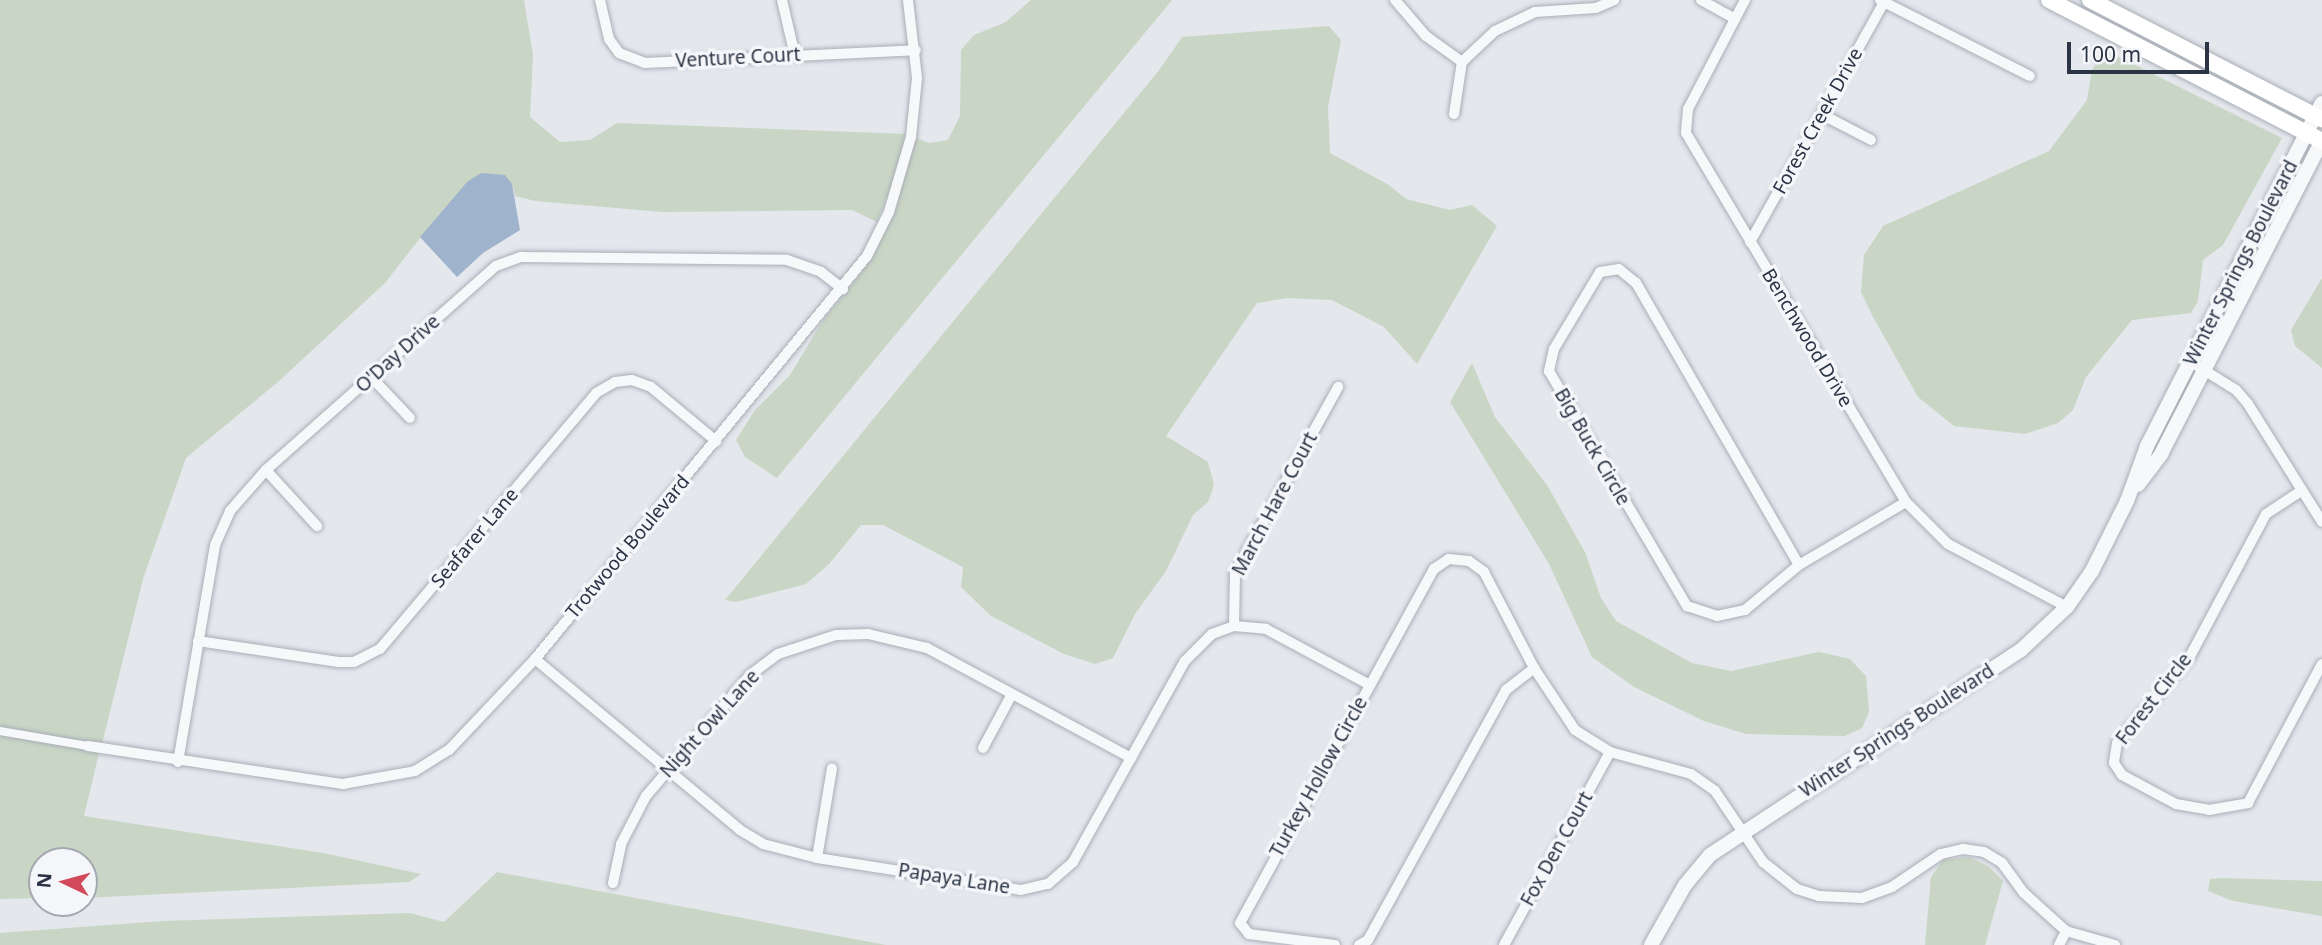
<!DOCTYPE html>
<style>
body{margin:0}
#map{position:relative;width:2322px;height:945px;overflow:hidden;background:#e4e7ec;font-family:"Noto Sans",sans-serif}
div>[style]{position:absolute}
[style*='--x']{left:calc(var(--x)*1px);top:calc(var(--y)*1px);width:calc(var(--w)*1px);rotate:calc(var(--a)*1deg)}
.green>*{inset:0;background:#c9d6c5}
.water>*{inset:0;background:#9fb4cc}
.roads{filter:drop-shadow(0 0 2px #a9aeb7) drop-shadow(0 0 2px #a9aeb7)}
.pedestrian>*{height:8px;margin:-4px;padding:0 4px;transform-origin:4px;border-radius:4px;background:#f7f8fa}
.minor>*{height:10px;margin:-5px;padding:0 5px;transform-origin:5px;border-radius:5px;background:#f7f8fa}
.tertiary>*{height:14px;margin:-7px;padding:0 7px;transform-origin:7px;border-radius:7px;background:#f7f8fa}
.secondary>*{height:16px;margin:-8px;padding:0 8px;transform-origin:8px;border-radius:8px;background:#fff}
span{translate:-50% -50%;white-space:nowrap;text-align:center;line-height:1.15;-webkit-text-stroke:7px #f4f6f9;paint-order:stroke}
.street-label{font-size:19px;color:#2b3445}
.north{position:absolute;left:28px;top:847px;width:70px;height:70px;box-sizing:border-box;background:#f4f6f9;border:2px solid #a4a8b1;border-radius:50%;rotate:275deg;font-size:19px;font-weight:700;line-height:28px;text-align:center;color:#2b3445}
.north::after{content:'';display:block;margin:auto;width:24px;height:32px;background:#d1495b;clip-path:polygon(50% 0,100% 100%,50% 72%,0 100%)}
.scale{position:absolute;left:2067px;top:42px;width:142px;height:32px;box-sizing:border-box;border:4px solid #2b3445;border-top:0;padding-left:9px;font-size:21px;line-height:24px;white-space:nowrap;color:#2b3445;-webkit-text-stroke:5px #f4f6f9;paint-order:stroke}
</style>
<div id="map">
<div class="green">
<i style="clip-path:polygon(0 0,524px 0,533px 55px,530px 117px,560px 142px,590px 140px,617px 123px,906px 134px,899px 167px,877px 222px,852px 210px,662px 212px,535px 201px,515px 196px,512px 184px,439px 214px,385px 283px,279px 381px,186px 458px,143px 579px,102px 744px,83px 741px,82px 750px,99px 753px,84px 816px,323px 853px,421px 874px,409px 882px,84px 898px,84px 861px,42px 861px,42px 898px,0 899px)"></i>
<i style="clip-path:polygon(1031px 0,1172px 0,777px 478px,745px 457px,736px 440px,755px 410px,790px 375px,822px 322px,872px 258px,894px 213px,916px 138px,929px 143px,948px 140px,960px 116px,961px 50px,974px 35px,1006px 22px)"></i>
<i style="clip-path:polygon(1329px 26px,1341px 40px,1328px 107px,1330px 153px,1389px 185px,1406px 199px,1450px 210px,1472px 205px,1497px 226px,1417px 364px,1384px 327px,1332px 300px,1287px 298px,1257px 303px,1166px 436px,1208px 462px,1214px 485px,1208px 502px,1193px 515px,1166px 571px,1135px 614px,1113px 658px,1095px 664px,1064px 654px,991px 616px,961px 587px,963px 567px,883px 525px,861px 525px,829px 564px,806px 584px,736px 602px,725px 600px,1160px 69px,1182px 37px)"></i>
<i style="clip-path:polygon(2105px 50px,2282px 138px,2223px 245px,2203px 260px,2198px 301px,2191px 313px,2132px 320px,2086px 377px,2073px 410px,2058px 423px,2025px 434px,1954px 426px,1918px 397px,1873px 317px,1861px 292px,1864px 255px,1883px 226px,2049px 151px,2087px 100px,2092px 70px)"></i>
<i style="clip-path:polygon(2322px 278px,2322px 368px,2295px 346px,2291px 330px)"></i>
<i style="clip-path:polygon(1472px 363px,1495px 417px,1547px 485px,1585px 552px,1601px 598px,1616px 621px,1692px 663px,1731px 671px,1819px 652px,1850px 659px,1866px 676px,1869px 712px,1862px 728px,1845px 736px,1746px 734px,1704px 721px,1634px 687px,1592px 657px,1549px 564px,1450px 402px)"></i>
<i style="clip-path:polygon(1969px 857px,1988px 866px,2003px 881px,1985px 945px,1925px 945px,1931px 877px,1943px 860px)"></i>
<i style="clip-path:polygon(497px 872px,886px 945px,0 945px,0 933px,163px 921px,410px 913px,444px 922px)"></i>
<i style="clip-path:polygon(2221px 878px,2322px 881px,2322px 916px,2233px 901px,2208px 891px,2210px 879px)"></i>
</div>
<div class="water">
<i style="clip-path:polygon(481px 173px,505px 175px,512px 184px,520px 230px,483px 253px,457px 277px,420px 237px,467px 182px)"></i>
</div>
<div class="roads">
<div class="pedestrian">
<i style="--x:0;--y:731;--w:89;--a:9.7"></i>
</div>
<div class="minor">
<i style="--x:600;--y:0;--w:40;--a:77"></i>
<i style="--x:609;--y:39;--w:17;--a:54"></i>
<i style="--x:619;--y:53;--w:28;--a:21"></i>
<i style="--x:645;--y:63;--w:271;--a:-2.7"></i>
<i style="--x:782;--y:0;--w:57;--a:76.9"></i>
<i style="--x:1395;--y:0;--w:48;--a:49.3"></i>
<i style="--x:1426;--y:36;--w:44;--a:35.8"></i>
<i style="--x:1701;--y:0;--w:39;--a:29"></i>
<i style="--x:1745;--y:0;--w:123;--a:117.6"></i>
<i style="--x:1688;--y:109;--w:24;--a:95"></i>
<i style="--x:1686;--y:133;--w:430;--a:59.2"></i>
<i style="--x:1906;--y:502;--w:59;--a:45"></i>
<i style="--x:1948;--y:544;--w:135;--a:27.9"></i>
<i style="--x:1880;--y:0;--w:168;--a:26.9"></i>
<i style="--x:1454;--y:114;--w:53;--a:-81.3"></i>
<i style="--x:1462;--y:62;--w:45;--a:-43.2"></i>
<i style="--x:1495;--y:31;--w:44;--a:-25.4"></i>
<i style="--x:1535;--y:12;--w:61;--a:-3.8"></i>
<i style="--x:1596;--y:8;--w:20;--a:-24"></i>
<i style="--x:1823;--y:115;--w:54;--a:27.5"></i>
<i style="--x:1750;--y:242;--w:277;--a:-60.8"></i>
<i style="--x:2191;--y:362;--w:53;--a:31.9"></i>
<i style="--x:2236;--y:390;--w:18;--a:49"></i>
<i style="--x:2248;--y:404;--w:139;--a:57.9"></i>
<i style="--x:372;--y:378;--w:55;--a:46.5"></i>
<i style="--x:266;--y:470;--w:76;--a:47.7"></i>
<i style="--x:2301;--y:491;--w:42;--a:146.7"></i>
<i style="--x:2266;--y:514;--w:163;--a:118.1"></i>
<i style="--x:2189;--y:658;--w:111;--a:130.3"></i>
<i style="--x:2117;--y:743;--w:20;--a:99"></i>
<i style="--x:2114;--y:763;--w:14;--a:56"></i>
<i style="--x:2122;--y:775;--w:61;--a:28.2"></i>
<i style="--x:2176;--y:804;--w:34;--a:10"></i>
<i style="--x:2209;--y:810;--w:40;--a:-10"></i>
<i style="--x:2248;--y:803;--w:157;--a:-62"></i>
<i style="--x:1799;--y:565;--w:326;--a:-120"></i>
<i style="--x:1636;--y:283;--w:22;--a:-141"></i>
<i style="--x:1619;--y:269;--w:19;--a:171"></i>
<i style="--x:1600;--y:272;--w:90;--a:120.9"></i>
<i style="--x:1554;--y:349;--w:23;--a:103"></i>
<i style="--x:1549;--y:371;--w:273;--a:59.6"></i>
<i style="--x:1687;--y:606;--w:32;--a:18"></i>
<i style="--x:1717;--y:616;--w:29;--a:-12"></i>
<i style="--x:1745;--y:610;--w:70;--a:-39.8"></i>
<i style="--x:1799;--y:565;--w:124;--a:-30.5"></i>
<i style="--x:1234;--y:626;--w:53;--a:-88.9"></i>
<i style="--x:1235;--y:573;--w:213;--a:-61"></i>
<i style="--x:198;--y:641;--w:142;--a:8.5"></i>
<i style="--x:338;--y:662;--w:16;--a:0"></i>
<i style="--x:354;--y:662;--w:29;--a:-27"></i>
<i style="--x:380;--y:649;--w:335;--a:-49.8"></i>
<i style="--x:596;--y:393;--w:22;--a:-30"></i>
<i style="--x:615;--y:382;--w:17;--a:-7"></i>
<i style="--x:632;--y:380;--w:20;--a:20"></i>
<i style="--x:651;--y:387;--w:85;--a:39.7"></i>
<i style="--x:535;--y:659;--w:267;--a:39.8"></i>
<i style="--x:740;--y:830;--w:27;--a:31"></i>
<i style="--x:763;--y:844;--w:56;--a:14.5"></i>
<i style="--x:817;--y:858;--w:206;--a:8.9"></i>
<i style="--x:1021;--y:890;--w:28;--a:-13"></i>
<i style="--x:1048;--y:884;--w:33;--a:-41"></i>
<i style="--x:1073;--y:862;--w:230;--a:-60.9"></i>
<i style="--x:1185;--y:661;--w:38;--a:-45"></i>
<i style="--x:1212;--y:634;--w:23;--a:-20"></i>
<i style="--x:1234;--y:626;--w:32;--a:5"></i>
<i style="--x:1266;--y:629;--w:118;--a:28.3"></i>
<i style="--x:88;--y:746;--w:258;--a:8.5"></i>
<i style="--x:343;--y:784;--w:73;--a:-10.2"></i>
<i style="--x:415;--y:771;--w:40;--a:-32"></i>
<i style="--x:449;--y:750;--w:125;--a:-46.6"></i>
<i style="--x:535;--y:659;--w:522;--a:-50.52"></i>
<i style="--x:867;--y:256;--w:49;--a:-63.4"></i>
<i style="--x:889;--y:212;--w:78;--a:-73.7"></i>
<i style="--x:911;--y:137;--w:59;--a:-84.2"></i>
<i style="--x:917;--y:78;--w:79;--a:-96.6"></i>
<i style="--x:983;--y:748;--w:61;--a:-61.8"></i>
<i style="--x:178;--y:762;--w:220;--a:-80.3"></i>
<i style="--x:215;--y:545;--w:37;--a:-66"></i>
<i style="--x:230;--y:511;--w:55;--a:-48.7"></i>
<i style="--x:266;--y:470;--w:307;--a:-41.6"></i>
<i style="--x:496;--y:266;--w:27;--a:-20"></i>
<i style="--x:521;--y:257;--w:266;--a:0.6"></i>
<i style="--x:787;--y:260;--w:36;--a:19"></i>
<i style="--x:821;--y:272;--w:28;--a:38"></i>
<i style="--x:817;--y:858;--w:91;--a:-80.5"></i>
<i style="--x:613;--y:883;--w:40;--a:-78"></i>
<i style="--x:621;--y:844;--w:54;--a:-62.5"></i>
<i style="--x:646;--y:796;--w:160;--a:-49.3"></i>
<i style="--x:750;--y:675;--w:35;--a:-37"></i>
<i style="--x:778;--y:654;--w:61;--a:-18.1"></i>
<i style="--x:836;--y:635;--w:32;--a:-2"></i>
<i style="--x:868;--y:634;--w:61;--a:13.3"></i>
<i style="--x:927;--y:648;--w:232;--a:28.3"></i>
<i style="--x:1335;--y:945;--w:87;--a:-172.7"></i>
<i style="--x:1249;--y:934;--w:14;--a:-129"></i>
<i style="--x:1240;--y:923;--w:404;--a:-61.3"></i>
<i style="--x:1434;--y:569;--w:18;--a:-34"></i>
<i style="--x:1449;--y:559;--w:20;--a:6"></i>
<i style="--x:1469;--y:561;--w:19;--a:36"></i>
<i style="--x:1484;--y:572;--w:108;--a:62.5"></i>
<i style="--x:1534;--y:668;--w:74;--a:56.5"></i>
<i style="--x:1575;--y:730;--w:41;--a:32.2"></i>
<i style="--x:1610;--y:752;--w:84;--a:15.2"></i>
<i style="--x:1691;--y:774;--w:29;--a:35"></i>
<i style="--x:1715;--y:791;--w:86;--a:55.9"></i>
<i style="--x:1763;--y:862;--w:43;--a:38.5"></i>
<i style="--x:1797;--y:889;--w:23;--a:18"></i>
<i style="--x:1819;--y:896;--w:43;--a:2.7"></i>
<i style="--x:1862;--y:898;--w:32;--a:-20"></i>
<i style="--x:1892;--y:887;--w:59;--a:-34"></i>
<i style="--x:1941;--y:854;--w:23;--a:-13"></i>
<i style="--x:1963;--y:849;--w:21;--a:8"></i>
<i style="--x:1984;--y:852;--w:21;--a:31"></i>
<i style="--x:2002;--y:863;--w:37;--a:54"></i>
<i style="--x:2024;--y:893;--w:57;--a:42.1"></i>
<i style="--x:2066;--y:931;--w:51;--a:15.9"></i>
<i style="--x:1359;--y:945;--w:10;--a:-29"></i>
<i style="--x:1368;--y:940;--w:286;--a:-61.1"></i>
<i style="--x:1506;--y:690;--w:36;--a:-38"></i>
<i style="--x:1504;--y:945;--w:220;--a:-61.2"></i>
<i style="--x:2059;--y:945;--w:16;--a:-63"></i>
</div>
<div class="tertiary">
<i style="--x:2138;--y:485;--w:39;--a:-53"></i>
<i style="--x:2161;--y:454;--w:352;--a:-62.8"></i>
<i style="--x:1651;--y:945;--w:69;--a:-60.5"></i>
<i style="--x:1685;--y:885;--w:39;--a:-50"></i>
<i style="--x:1710;--y:855;--w:372;--a:-33.4"></i>
<i style="--x:2021;--y:650;--w:63;--a:-43.1"></i>
<i style="--x:2067;--y:607;--w:44;--a:-55.2"></i>
<i style="--x:2092;--y:571;--w:78;--a:-63.4"></i>
<i style="--x:2127;--y:501;--w:59;--a:-70"></i>
<i style="--x:2147;--y:446;--w:385;--a:-63"></i>
</div>
<div class="secondary">
<i style="--x:2049;--y:0;--w:307;--a:27.3"></i>
<i style="--x:2090;--y:0;--w:261;--a:27.2"></i>
</div>
</div>
<div class="street-label">
<span style="left:738px;top:58px;rotate:-3deg">Venture Court</span>
<span style="left:1818px;top:121px;rotate:-61deg">Forest Creek Drive</span>
<span style="left:2241px;top:263px;rotate:-63deg">Winter Springs Boulevard</span>
<span style="left:1807px;top:338px;rotate:59deg">Benchwood Drive</span>
<span style="left:398px;top:354px;rotate:-42deg">O'Day Drive</span>
<span style="left:1592px;top:447px;rotate:60deg">Big Buck Circle</span>
<span style="left:1275px;top:504px;rotate:-62deg">March Hare Court</span>
<span style="left:475px;top:538px;rotate:-50deg">Seafarer Lane</span>
<span style="left:628px;top:547px;rotate:-50deg">Trotwood Boulevard</span>
<span style="left:2154px;top:699px;rotate:-52deg">Forest Circle</span>
<span style="left:710px;top:724px;rotate:-48deg">Night Owl Lane</span>
<span style="left:1897px;top:731px;rotate:-33deg">Winter Springs Boulevard</span>
<span style="left:1319px;top:777px;rotate:-61deg">Turkey Hollow Circle</span>
<span style="left:1557px;top:849px;rotate:-61deg">Fox Den Court</span>
<span style="left:954px;top:879px;rotate:9deg">Papaya Lane</span>
</div>
<div class="north">N</div>
<div class="scale">100 m</div>
</div>
